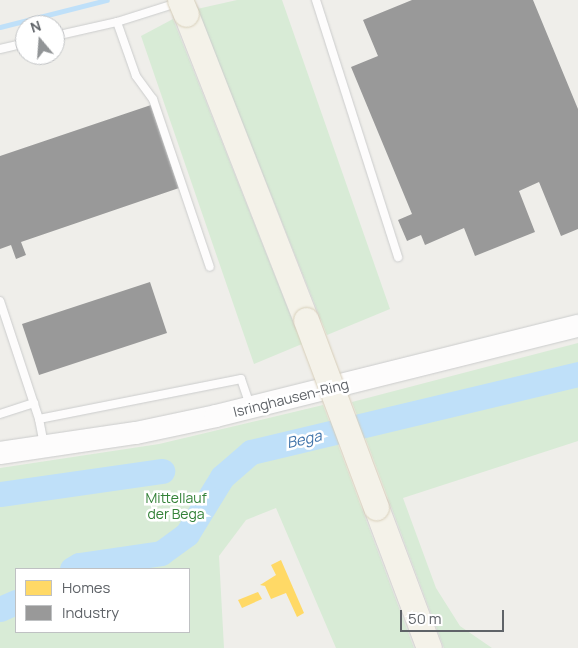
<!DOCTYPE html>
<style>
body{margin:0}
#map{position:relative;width:578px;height:648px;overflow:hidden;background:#efeeea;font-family:Manrope,sans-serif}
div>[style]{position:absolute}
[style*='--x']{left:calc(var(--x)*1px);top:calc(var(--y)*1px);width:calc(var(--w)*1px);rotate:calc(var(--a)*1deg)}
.green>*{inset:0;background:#d8ebd6}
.homes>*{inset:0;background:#ffd966}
.industry>*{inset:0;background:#999}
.stream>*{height:4.5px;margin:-2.25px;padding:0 2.25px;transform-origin:2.25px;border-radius:2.25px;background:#bfe0f9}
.river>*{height:25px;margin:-12.5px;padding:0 12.5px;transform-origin:12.5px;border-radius:12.5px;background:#bfe0f9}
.roads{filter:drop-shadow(0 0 1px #cbcccc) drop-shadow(0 0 1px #cbcccc)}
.lane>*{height:8px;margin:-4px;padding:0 4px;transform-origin:4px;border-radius:4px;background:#fdfcfc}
.secondary>*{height:22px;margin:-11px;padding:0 11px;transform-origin:11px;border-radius:11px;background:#fdfcfc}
.primary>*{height:25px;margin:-12.5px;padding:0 12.5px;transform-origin:12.5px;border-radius:12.5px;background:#f4f2e9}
.bridges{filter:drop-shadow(0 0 1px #d7ceb8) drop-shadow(0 0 1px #d7ceb8)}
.primary-bridge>*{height:25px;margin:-12.5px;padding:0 12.5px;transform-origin:12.5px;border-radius:12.5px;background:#f4f2e9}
span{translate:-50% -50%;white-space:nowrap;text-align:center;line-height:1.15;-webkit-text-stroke:5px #fff;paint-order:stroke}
.street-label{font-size:14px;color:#5f6368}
.park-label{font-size:14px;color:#348238}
.water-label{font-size:15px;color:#4174aa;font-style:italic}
.legend{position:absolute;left:15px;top:568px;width:175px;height:65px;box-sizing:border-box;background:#fff;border:1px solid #bfc1c3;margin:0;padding:6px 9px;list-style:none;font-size:15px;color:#5f6368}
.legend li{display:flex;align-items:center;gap:10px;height:25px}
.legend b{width:25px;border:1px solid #bfc1c3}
.north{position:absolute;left:15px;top:15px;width:50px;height:50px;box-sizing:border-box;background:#fff;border:1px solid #bfc1c3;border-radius:50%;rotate:342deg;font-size:14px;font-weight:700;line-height:20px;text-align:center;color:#5f6368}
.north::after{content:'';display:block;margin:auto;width:18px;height:22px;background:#919496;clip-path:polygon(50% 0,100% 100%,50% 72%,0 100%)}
.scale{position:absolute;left:400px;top:610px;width:104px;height:22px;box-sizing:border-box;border:2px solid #5f6368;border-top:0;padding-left:6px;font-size:15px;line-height:18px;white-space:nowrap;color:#5f6368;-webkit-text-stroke:4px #fff;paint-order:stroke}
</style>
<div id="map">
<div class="green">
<i style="clip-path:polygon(237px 0,282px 0,390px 309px,327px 335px,197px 9px)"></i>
<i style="clip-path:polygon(173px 19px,302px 344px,254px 364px,141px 36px)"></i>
<i style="clip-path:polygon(578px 343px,578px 441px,403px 498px,436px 588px,460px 626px,492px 648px,444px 648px,352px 402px)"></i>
<i style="clip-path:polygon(evenodd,323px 405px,414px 648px,336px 648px,276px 508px,246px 520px,219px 556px,224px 648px,0 648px,0 468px,159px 444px,323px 405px,16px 569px,189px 569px,189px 632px,16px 632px,16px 569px)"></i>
</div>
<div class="homes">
<i style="clip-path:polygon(281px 560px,304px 613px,297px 617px,286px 593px,271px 599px,265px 586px,260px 585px,276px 575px,271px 565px)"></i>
<i style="clip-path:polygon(258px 592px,262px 599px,242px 608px,238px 600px)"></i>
</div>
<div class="industry">
<i style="clip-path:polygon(412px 0,533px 0,578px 109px,578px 229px,561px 236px,539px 182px,519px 191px,535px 232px,475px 256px,464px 228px,425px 245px,421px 235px,407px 241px,398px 220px,412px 214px,351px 67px,378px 56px,363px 20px)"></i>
<i style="clip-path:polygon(151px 105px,179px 188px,21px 242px,26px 255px,16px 259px,11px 245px,0 249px,0 156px)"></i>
<i style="clip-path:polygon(150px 282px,167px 333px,39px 375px,22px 324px)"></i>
</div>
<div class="stream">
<i style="--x:0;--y:27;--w:110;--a:-14.2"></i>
</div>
<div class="river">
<i style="--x:0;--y:494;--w:164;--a:-8.1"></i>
<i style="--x:72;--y:569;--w:8;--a:-30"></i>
<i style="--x:79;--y:565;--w:83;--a:-8.3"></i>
<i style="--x:161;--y:553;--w:32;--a:-36"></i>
<i style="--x:187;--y:534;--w:67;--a:-58.4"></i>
<i style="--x:222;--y:477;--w:38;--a:-41"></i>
<i style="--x:251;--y:452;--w:336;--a:-13.4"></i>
<i style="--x:0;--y:609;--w:17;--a:-24"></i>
</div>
<div class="roads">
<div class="lane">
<i style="--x:316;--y:0;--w:270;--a:72.3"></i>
<i style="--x:117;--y:22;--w:57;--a:70.6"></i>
<i style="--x:136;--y:76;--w:29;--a:54"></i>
<i style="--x:153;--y:99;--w:177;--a:71.3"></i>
<i style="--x:55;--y:36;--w:64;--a:-12.7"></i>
<i style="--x:117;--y:22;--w:63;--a:-17.6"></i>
<i style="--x:0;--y:49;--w:26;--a:-13"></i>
<i style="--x:0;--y:301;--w:124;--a:71.7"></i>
<i style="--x:39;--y:419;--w:26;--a:79"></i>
<i style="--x:0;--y:414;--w:36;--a:-18"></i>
<i style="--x:39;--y:419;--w:206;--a:-11.2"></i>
<i style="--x:241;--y:379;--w:28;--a:71"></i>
</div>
<div class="secondary">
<i style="--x:0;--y:453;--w:137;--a:-8.4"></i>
<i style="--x:136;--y:433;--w:82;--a:-12"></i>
<i style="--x:216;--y:416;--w:373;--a:-14"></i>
</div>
<div class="primary">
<i style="--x:186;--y:14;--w:329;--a:68.6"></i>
<i style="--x:376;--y:507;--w:151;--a:69.4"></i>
</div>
</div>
<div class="bridges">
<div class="primary-bridge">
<i style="--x:180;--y:0;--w:15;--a:67"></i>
<i style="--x:306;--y:320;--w:200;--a:69.5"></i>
</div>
</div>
<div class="street-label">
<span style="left:291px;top:398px;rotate:-14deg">Isringhausen-Ring</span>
</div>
<div class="park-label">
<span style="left:176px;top:506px">Mittellauf<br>der Bega</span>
</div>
<div class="water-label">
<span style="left:304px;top:439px;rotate:-13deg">Bega</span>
</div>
<ul class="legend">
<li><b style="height:14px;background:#ffd966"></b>Homes</li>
<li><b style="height:14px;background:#999"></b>Industry</li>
</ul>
<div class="north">N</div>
<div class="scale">50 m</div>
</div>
